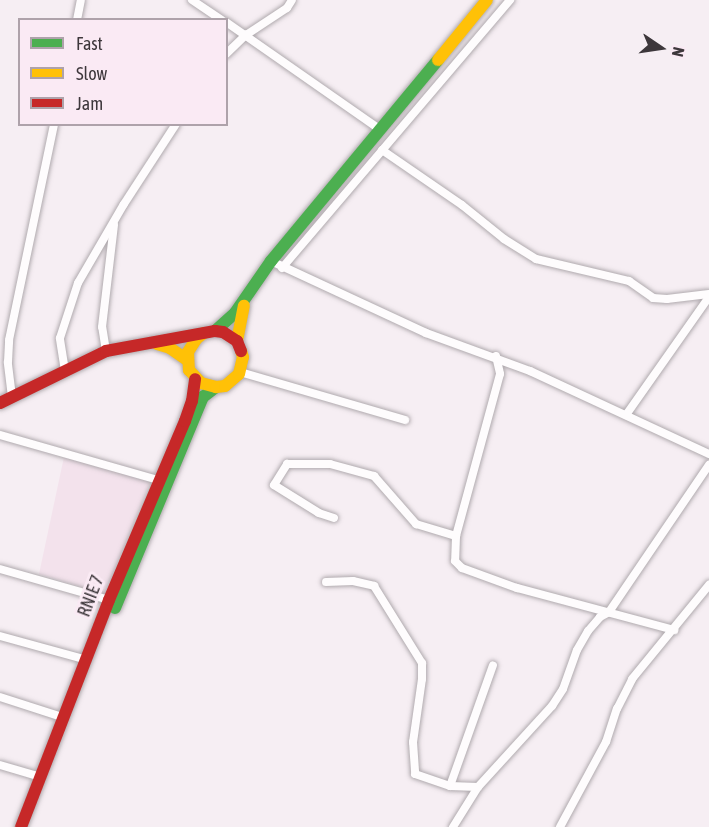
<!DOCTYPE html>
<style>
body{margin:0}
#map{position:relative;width:709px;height:827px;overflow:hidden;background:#f6eef3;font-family:"Asap Condensed",sans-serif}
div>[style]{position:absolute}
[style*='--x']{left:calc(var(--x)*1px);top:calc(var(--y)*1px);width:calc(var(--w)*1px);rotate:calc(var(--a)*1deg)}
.built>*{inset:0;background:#f3e2ec}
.roads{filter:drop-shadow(0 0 2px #b0aaae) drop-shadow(0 0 2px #b0aaae)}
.street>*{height:8px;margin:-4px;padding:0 4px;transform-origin:4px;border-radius:4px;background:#fefcfd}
.fast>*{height:12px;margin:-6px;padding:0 6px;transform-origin:6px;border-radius:6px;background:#4caf50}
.slow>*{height:12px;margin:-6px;padding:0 6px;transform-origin:6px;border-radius:6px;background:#ffc107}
.jam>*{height:12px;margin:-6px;padding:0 6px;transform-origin:6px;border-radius:6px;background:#c62828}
span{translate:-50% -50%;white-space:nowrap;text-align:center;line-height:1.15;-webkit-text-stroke:6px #faeaf4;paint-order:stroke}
.street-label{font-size:18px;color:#3d373b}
.legend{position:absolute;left:18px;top:18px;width:210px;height:108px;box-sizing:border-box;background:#faeaf4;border:2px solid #aea2aa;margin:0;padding:8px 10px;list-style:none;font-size:18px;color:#3d373b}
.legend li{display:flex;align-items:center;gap:12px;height:30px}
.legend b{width:30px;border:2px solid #aea2aa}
.north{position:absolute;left:631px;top:18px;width:60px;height:60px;-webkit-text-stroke:4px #faeaf4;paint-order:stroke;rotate:103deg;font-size:16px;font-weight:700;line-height:24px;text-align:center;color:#3d373b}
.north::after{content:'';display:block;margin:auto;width:21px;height:27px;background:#3d373b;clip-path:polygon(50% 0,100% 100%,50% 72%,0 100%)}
</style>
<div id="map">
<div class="built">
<i style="clip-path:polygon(64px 457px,150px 482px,105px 594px,39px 574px)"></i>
</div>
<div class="roads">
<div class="street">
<i style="--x:192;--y:0;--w:36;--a:34"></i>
<i style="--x:77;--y:20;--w:20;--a:-79"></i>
<i style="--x:226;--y:22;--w:185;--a:34.9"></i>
<i style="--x:226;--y:54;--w:28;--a:-44"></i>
<i style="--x:246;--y:35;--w:49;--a:-33.4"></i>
<i style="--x:287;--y:8;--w:9;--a:-58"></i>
<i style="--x:382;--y:150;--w:97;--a:34.5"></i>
<i style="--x:462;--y:205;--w:54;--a:39"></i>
<i style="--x:504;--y:239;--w:38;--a:32"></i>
<i style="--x:536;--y:259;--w:96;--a:13.3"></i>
<i style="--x:629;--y:281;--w:29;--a:35"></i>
<i style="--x:653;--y:298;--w:14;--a:4"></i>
<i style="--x:667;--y:299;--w:42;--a:-6.8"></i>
<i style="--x:271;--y:261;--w:171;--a:24.9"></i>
<i style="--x:426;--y:333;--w:111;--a:20.1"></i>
<i style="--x:530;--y:371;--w:197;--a:24.9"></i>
<i style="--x:282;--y:268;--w:352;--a:-49.6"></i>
<i style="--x:106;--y:351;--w:24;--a:-99"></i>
<i style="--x:102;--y:327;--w:103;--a:-83.3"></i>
<i style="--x:496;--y:356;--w:18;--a:77"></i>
<i style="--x:500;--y:374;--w:168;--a:105.2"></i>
<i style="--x:456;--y:536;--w:25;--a:92"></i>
<i style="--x:455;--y:561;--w:10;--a:45"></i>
<i style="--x:462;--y:568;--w:59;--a:20"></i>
<i style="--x:517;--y:588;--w:163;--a:15"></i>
<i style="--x:65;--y:371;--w:33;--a:-99"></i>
<i style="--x:60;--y:338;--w:58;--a:-71.9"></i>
<i style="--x:78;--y:283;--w:91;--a:-59.8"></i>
<i style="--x:124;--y:204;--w:95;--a:-57"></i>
<i style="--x:240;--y:372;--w:172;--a:16.2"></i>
<i style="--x:12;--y:397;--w:35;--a:-97"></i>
<i style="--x:8;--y:362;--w:22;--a:-87"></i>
<i style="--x:9;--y:340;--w:221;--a:-78.2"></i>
<i style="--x:626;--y:415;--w:144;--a:-54.9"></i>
<i style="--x:0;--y:435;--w:164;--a:15.9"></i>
<i style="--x:334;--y:518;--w:16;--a:-162"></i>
<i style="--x:319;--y:513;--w:53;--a:-148.1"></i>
<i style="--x:274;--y:485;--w:25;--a:-58"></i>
<i style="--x:287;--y:464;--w:43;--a:0"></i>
<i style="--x:330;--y:464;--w:46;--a:15.3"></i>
<i style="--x:374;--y:476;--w:64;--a:48.8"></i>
<i style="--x:416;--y:524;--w:42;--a:16.7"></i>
<i style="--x:0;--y:569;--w:113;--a:15.9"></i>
<i style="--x:326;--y:582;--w:27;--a:-2"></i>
<i style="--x:353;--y:581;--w:22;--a:13"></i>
<i style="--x:374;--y:586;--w:91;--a:58.1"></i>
<i style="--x:422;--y:663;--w:16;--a:90"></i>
<i style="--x:422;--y:679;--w:64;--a:98.1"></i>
<i style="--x:413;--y:742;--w:32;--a:86"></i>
<i style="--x:415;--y:774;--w:37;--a:19"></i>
<i style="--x:450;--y:786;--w:28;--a:2"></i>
<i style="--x:0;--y:636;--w:90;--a:15.4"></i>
<i style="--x:0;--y:697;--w:68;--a:17.9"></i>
<i style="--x:0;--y:765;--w:43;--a:16.3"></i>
<i style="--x:450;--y:786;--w:128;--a:-70.4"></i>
<i style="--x:453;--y:827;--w:47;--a:-58"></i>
<i style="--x:478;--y:787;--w:110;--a:-47.6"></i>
<i style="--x:552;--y:706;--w:20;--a:-57"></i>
<i style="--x:563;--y:689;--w:41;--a:-70.3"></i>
<i style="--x:577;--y:650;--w:22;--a:-60"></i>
<i style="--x:588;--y:631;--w:18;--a:-49"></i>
<i style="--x:600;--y:617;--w:10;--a:-29"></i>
<i style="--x:609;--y:612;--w:178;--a:-55.8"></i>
<i style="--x:560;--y:827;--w:97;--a:-61.6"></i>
<i style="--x:606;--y:742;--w:35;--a:-72"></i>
<i style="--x:617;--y:709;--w:34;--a:-63"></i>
<i style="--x:632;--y:679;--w:122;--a:-50.7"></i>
</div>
<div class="fast">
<i style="--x:215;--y:331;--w:27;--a:-42"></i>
<i style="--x:235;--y:313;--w:63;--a:-55.3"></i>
<i style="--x:271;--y:261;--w:261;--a:-50.3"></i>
<i style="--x:115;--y:608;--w:229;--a:-67.4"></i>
<i style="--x:203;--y:397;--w:16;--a:-38"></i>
</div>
<div class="slow">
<i style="--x:438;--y:60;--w:77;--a:-50.8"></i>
<i style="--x:204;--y:333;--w:9;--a:144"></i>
<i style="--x:197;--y:338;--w:17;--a:123"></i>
<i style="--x:188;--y:352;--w:18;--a:87"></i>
<i style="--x:189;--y:370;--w:18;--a:47"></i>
<i style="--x:201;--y:383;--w:16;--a:15"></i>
<i style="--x:216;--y:387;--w:9;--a:-6"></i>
<i style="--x:225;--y:386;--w:18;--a:-41"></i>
<i style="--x:239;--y:374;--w:17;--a:-77"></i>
<i style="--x:243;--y:357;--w:6;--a:-108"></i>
<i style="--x:237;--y:341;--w:36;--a:-79"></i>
<i style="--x:157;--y:344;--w:14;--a:17"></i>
<i style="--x:170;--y:348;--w:21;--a:35"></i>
</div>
<div class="jam">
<i style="--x:0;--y:403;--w:118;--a:-26.1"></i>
<i style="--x:106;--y:351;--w:111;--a:-10.4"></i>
<i style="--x:215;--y:331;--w:8;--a:7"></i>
<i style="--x:223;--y:332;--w:17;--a:33"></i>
<i style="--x:237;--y:341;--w:11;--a:68"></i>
<i style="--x:21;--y:827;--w:243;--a:-68.8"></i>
<i style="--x:109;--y:600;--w:194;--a:-67"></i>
<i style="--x:185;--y:421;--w:21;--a:-71"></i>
<i style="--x:192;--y:401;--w:22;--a:-82"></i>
</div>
</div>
<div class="street-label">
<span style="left:91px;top:596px;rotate:-69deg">RNIE 7</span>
</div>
<ul class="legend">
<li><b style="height:8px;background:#4caf50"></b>Fast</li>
<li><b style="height:8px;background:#ffc107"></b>Slow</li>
<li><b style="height:8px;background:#c62828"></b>Jam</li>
</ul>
<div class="north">N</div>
</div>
